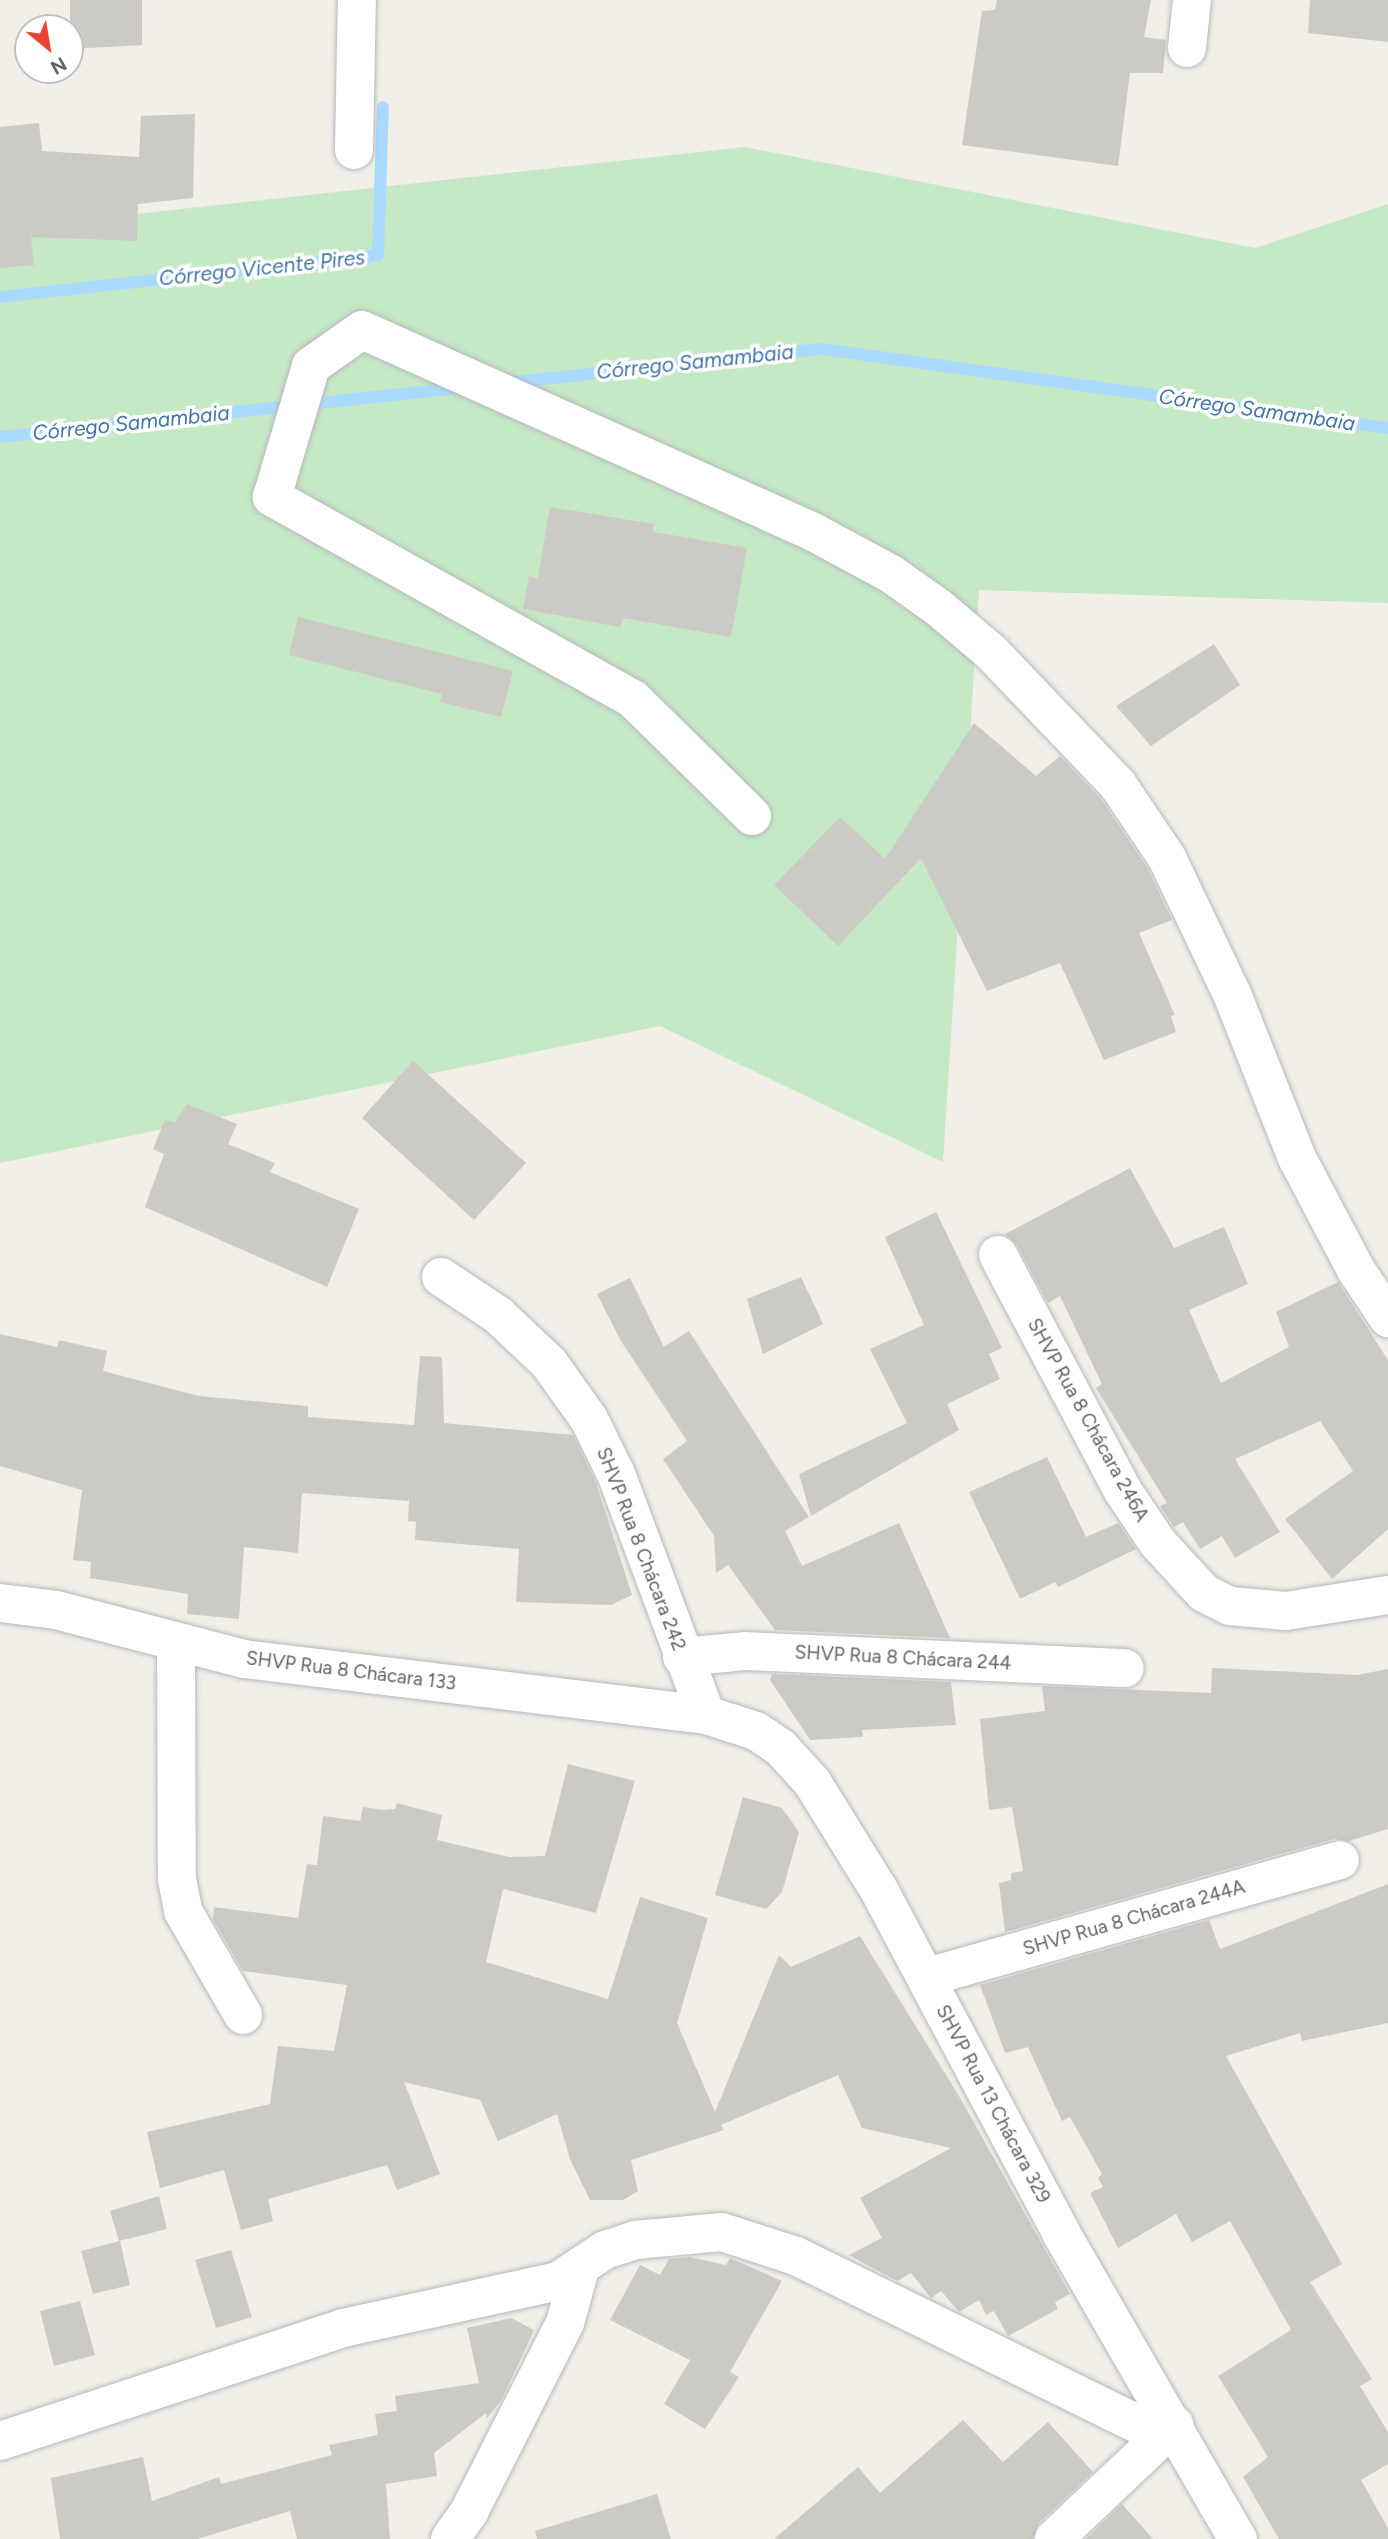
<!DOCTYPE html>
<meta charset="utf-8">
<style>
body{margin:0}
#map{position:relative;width:1388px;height:2539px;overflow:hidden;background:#f1efe8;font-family:Figtree,sans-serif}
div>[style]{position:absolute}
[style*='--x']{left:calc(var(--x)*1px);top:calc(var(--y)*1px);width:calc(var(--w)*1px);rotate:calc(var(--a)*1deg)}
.green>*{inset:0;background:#c5e8c5}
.stream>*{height:12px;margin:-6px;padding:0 6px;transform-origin:6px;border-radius:6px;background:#aadaff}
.building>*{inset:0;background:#cccac5}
.roads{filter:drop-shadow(0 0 2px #b5b8bc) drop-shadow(0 0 2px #b5b8bc)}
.minor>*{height:38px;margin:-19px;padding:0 19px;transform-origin:19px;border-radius:19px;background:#fff}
span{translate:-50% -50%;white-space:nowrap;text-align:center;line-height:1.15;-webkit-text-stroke:7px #fff;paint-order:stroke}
.street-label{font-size:19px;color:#5f6368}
.water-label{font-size:21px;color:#4174aa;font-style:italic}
.north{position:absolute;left:14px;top:14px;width:70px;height:70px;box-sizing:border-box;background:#fff;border:2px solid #bfc1c3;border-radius:50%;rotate:150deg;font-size:19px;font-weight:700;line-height:28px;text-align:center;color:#5f6368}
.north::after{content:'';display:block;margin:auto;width:24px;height:32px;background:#ea4335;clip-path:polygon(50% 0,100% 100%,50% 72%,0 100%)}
</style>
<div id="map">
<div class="green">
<i style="clip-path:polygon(745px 147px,1255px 248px,1388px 204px,1388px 603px,979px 590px,943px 1162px,660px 1026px,0 1163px,0 229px)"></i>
</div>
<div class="stream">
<i style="--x:0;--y:297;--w:380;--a:-6.3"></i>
<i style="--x:378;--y:255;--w:148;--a:-88.1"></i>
<i style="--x:507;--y:383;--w:317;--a:-6.2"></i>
<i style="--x:822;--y:349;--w:571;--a:7.95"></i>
<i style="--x:0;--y:437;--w:464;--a:-6.1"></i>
</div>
<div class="building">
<i style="clip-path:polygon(70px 0,142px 0,142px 45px,70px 49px)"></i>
<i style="clip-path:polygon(997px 0,1151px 0,1144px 37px,1166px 40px,1163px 73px,1130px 73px,1118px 166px,962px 145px,982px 11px,995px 10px)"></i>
<i style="clip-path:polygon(1310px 0,1388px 0,1388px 42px,1308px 33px)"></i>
<i style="clip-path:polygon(195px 114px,193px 198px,138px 204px,137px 241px,31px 237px,34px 265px,0 268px,0 127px,39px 123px,42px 151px,139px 157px,141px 116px)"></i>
<i style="clip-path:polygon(550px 507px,654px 524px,653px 532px,747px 548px,731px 637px,623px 618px,620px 627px,523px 609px,529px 576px,538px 579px)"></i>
<i style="clip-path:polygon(298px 617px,513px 671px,501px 717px,440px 702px,442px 694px,289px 655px)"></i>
<i style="clip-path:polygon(1214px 644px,1240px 685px,1151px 746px,1116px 706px)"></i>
<i style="clip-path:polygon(974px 723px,1036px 776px,1060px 756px,1101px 799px,1148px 869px,1172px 920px,1139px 933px,1175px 1015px,1171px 1016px,1176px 1032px,1104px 1060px,1060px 963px,987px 991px,921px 858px,838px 946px,774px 885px,840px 817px,885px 859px)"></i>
<i style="clip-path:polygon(413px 1061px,526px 1163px,474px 1220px,362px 1118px)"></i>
<i style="clip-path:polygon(187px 1104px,237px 1124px,228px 1144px,275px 1163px,270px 1172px,359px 1209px,327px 1287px,145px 1207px,164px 1154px,153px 1149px,165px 1120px,175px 1123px)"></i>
<i style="clip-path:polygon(1130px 1168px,1174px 1248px,1224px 1227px,1248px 1284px,1189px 1310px,1221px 1383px,1289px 1347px,1276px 1312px,1338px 1282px,1388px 1360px,1388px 1529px,1332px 1579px,1285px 1519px,1353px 1471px,1320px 1421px,1235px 1459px,1280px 1532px,1235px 1558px,1222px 1536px,1200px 1549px,1183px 1522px,1174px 1527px,1160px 1506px,1167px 1503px,1096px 1388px,1102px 1384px,1060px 1296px,1048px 1303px,1017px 1245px,1005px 1234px)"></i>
<i style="clip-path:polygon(936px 1212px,1002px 1348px,989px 1354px,1000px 1379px,947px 1404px,959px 1430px,811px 1516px,799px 1474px,907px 1423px,870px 1349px,924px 1325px,885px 1237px)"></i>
<i style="clip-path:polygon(801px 1277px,823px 1324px,763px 1354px,747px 1299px)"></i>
<i style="clip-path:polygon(630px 1278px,664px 1347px,689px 1331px,809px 1517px,785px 1531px,802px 1566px,899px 1523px,950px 1638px,775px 1630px,728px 1565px,716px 1573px,714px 1536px,663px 1459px,687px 1441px,621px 1341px,597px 1294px)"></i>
<i style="clip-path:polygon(0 1334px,57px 1347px,59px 1340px,107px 1351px,103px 1371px,199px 1396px,308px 1406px,308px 1417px,414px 1425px,420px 1356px,442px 1357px,444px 1423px,573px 1435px,596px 1483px,632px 1595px,611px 1605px,516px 1602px,519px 1549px,415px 1540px,416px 1522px,408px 1521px,409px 1501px,302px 1493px,298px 1553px,244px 1547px,239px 1619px,187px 1614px,188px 1594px,90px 1578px,91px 1562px,73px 1560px,82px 1490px,0 1466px)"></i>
<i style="clip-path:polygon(1047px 1457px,1086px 1537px,1118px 1523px,1136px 1549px,1058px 1587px,1055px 1582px,1020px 1599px,969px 1492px)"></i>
<i style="clip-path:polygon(1212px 1668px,1357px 1675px,1388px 1669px,1388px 1829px,1349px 1841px,1334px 1839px,1005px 1932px,999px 1883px,1011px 1880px,1011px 1873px,1023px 1871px,1012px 1807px,989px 1810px,980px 1719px,1045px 1711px,1042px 1686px,1211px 1693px)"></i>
<i style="clip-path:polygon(772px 1674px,951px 1682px,956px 1725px,862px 1730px,863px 1737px,810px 1740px,770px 1680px)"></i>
<i style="clip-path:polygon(568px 1764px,635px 1781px,596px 1913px,503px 1889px,486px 1962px,608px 1999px,640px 1897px,708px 1918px,677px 2023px,715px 2112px,779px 1955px,791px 1967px,860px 1936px,959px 2096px,1070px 2294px,1055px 2302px,1058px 2309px,1008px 2336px,994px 2311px,986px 2315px,979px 2300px,959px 2312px,941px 2291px,931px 2298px,911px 2273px,897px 2281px,849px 2255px,882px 2238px,860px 2198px,951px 2148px,862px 2128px,838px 2075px,721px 2125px,724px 2130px,631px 2160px,638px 2191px,623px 2200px,590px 2200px,570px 2159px,557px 2114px,498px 2141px,480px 2100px,404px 2082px,440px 2174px,397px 2190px,387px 2165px,268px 2199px,273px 2221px,241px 2230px,224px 2170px,160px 2188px,147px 2132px,270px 2104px,278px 2046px,334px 2051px,347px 1985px,243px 1971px,213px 1919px,214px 1907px,298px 1918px,307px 1864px,317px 1865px,323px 1816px,360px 1821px,363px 1807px,384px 1810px,395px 1809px,397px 1803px,442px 1815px,437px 1840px,509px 1857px,545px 1856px)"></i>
<i style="clip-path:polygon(743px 1797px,782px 1808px,799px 1832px,782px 1892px,766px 1909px,715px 1895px)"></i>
<i style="clip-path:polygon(1388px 1884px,1388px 2023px,1302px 2041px,1300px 2033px,1226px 2056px,1342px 2264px,1310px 2282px,1372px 2379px,1360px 2386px,1388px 2432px,1388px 2464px,1361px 2480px,1388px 2528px,1388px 2539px,1279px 2539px,1243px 2477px,1268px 2457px,1218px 2376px,1291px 2330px,1230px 2221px,1192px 2242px,1176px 2214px,1118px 2248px,1090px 2193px,1103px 2187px,1098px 2178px,1102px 2174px,1070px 2117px,1062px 2121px,1028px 2047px,1005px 2053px,980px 1985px,1209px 1920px,1220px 1949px)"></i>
<i style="clip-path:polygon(159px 2196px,167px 2229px,119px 2241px,110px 2211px)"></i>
<i style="clip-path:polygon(120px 2241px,130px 2285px,93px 2294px,81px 2251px)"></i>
<i style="clip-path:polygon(231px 2250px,252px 2317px,216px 2328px,195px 2260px)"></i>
<i style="clip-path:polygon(689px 2257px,726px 2265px,730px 2258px,782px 2281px,730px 2372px,739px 2377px,705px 2429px,664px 2404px,690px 2360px,610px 2320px,640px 2265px,660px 2275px,669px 2259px)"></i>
<i style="clip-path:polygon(80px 2301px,95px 2355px,54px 2366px,40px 2311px)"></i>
<i style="clip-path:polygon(511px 2318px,534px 2330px,501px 2401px,487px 2418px,486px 2413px,434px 2453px,437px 2476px,386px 2484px,390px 2539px,297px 2539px,290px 2511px,197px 2539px,60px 2539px,51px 2478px,143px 2457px,152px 2501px,219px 2477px,221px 2484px,332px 2455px,329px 2445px,378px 2435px,375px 2414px,397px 2411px,395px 2396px,479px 2383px,467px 2328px)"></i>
<i style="clip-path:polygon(963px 2420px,1003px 2462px,1048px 2422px,1093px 2472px,1039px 2523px,1033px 2539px,774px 2539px,858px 2467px,880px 2493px)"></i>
<i style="clip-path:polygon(657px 2494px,671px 2539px,537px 2539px,535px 2531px)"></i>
<i style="clip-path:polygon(1122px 2504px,1153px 2539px,1086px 2539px)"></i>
</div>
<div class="roads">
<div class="minor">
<i style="--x:1187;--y:48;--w:48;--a:-84.1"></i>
<i style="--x:354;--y:150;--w:150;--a:-88.9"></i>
<i style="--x:752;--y:816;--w:167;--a:-135.5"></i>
<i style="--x:633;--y:699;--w:414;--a:-150.8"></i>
<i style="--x:272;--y:497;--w:137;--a:-73.4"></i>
<i style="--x:311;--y:366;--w:62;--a:-35.2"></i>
<i style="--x:362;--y:330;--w:496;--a:24.1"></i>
<i style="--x:815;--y:533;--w:86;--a:28.3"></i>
<i style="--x:891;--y:574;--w:59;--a:35.3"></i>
<i style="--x:939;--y:608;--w:70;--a:40.3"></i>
<i style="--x:992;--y:653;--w:182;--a:46.3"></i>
<i style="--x:1118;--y:785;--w:88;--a:56.1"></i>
<i style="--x:1167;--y:858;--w:151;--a:64.5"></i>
<i style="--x:1232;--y:994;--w:176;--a:68.4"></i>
<i style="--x:1297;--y:1158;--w:127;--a:62.2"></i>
<i style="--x:1356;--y:1270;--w:58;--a:56.3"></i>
<i style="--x:998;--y:1255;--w:267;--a:62.1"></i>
<i style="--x:1123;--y:1491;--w:63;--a:56.1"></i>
<i style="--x:1158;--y:1543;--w:68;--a:47.4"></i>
<i style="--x:1204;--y:1593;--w:29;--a:27"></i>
<i style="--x:1230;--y:1606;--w:56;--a:5.1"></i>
<i style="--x:1286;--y:1611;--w:103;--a:-8.9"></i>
<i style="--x:441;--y:1277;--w:69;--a:33.7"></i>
<i style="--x:498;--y:1315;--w:70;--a:43.3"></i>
<i style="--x:549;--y:1363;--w:69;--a:54.5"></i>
<i style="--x:589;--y:1419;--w:61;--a:63.9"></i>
<i style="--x:616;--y:1474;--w:257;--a:69.5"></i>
<i style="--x:0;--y:1603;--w:56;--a:7.1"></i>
<i style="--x:56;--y:1610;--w:194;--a:14.6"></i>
<i style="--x:244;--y:1659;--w:465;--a:6.9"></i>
<i style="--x:706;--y:1715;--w:52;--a:17.7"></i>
<i style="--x:756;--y:1731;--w:30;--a:34"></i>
<i style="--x:781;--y:1748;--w:46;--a:47.6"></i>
<i style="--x:812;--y:1782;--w:127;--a:58.2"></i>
<i style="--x:879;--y:1890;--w:388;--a:62"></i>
<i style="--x:1061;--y:2233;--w:354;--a:60"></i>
<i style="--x:176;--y:1643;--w:236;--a:89.8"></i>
<i style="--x:177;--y:1879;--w:33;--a:79"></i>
<i style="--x:183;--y:1911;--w:120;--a:60"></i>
<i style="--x:682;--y:1657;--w:63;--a:-5.4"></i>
<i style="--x:745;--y:1651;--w:380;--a:2.6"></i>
<i style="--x:927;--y:1977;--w:429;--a:-15.8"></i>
<i style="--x:0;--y:2441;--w:361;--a:-18.2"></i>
<i style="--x:343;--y:2328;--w:220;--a:-12.3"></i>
<i style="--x:558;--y:2281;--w:56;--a:-33.4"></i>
<i style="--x:605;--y:2250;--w:32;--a:-18"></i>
<i style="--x:635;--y:2240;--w:87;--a:-5.3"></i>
<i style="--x:722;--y:2232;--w:78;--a:18"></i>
<i style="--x:796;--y:2256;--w:410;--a:26.2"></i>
<i style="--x:450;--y:2539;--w:35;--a:-55"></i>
<i style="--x:470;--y:2510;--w:210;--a:-63.1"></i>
<i style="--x:565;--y:2323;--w:56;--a:-74.5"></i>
<i style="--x:1054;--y:2539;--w:166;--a:-43.5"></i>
</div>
</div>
<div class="street-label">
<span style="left:1088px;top:1420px;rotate:61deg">SHVP Rua 8 Chácara 246A</span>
<span style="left:641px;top:1549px;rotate:69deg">SHVP Rua 8 Chácara 242</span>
<span style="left:903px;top:1658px;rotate:3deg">SHVP Rua 8 Chácara 244</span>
<span style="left:351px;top:1671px;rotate:7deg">SHVP Rua 8 Chácara 133</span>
<span style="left:1134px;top:1918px;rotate:-16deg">SHVP Rua 8 Chácara 244A</span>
<span style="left:993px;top:2104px;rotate:62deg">SHVP Rua 13 Chácara 329</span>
</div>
<div class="water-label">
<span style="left:262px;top:268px;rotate:-6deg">Córrego Vicente Pires</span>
<span style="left:695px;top:362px;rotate:-6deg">Córrego Samambaia</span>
<span style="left:1257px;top:410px;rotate:8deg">Córrego Samambaia</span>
<span style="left:131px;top:423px;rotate:-6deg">Córrego Samambaia</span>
</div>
<div class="north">N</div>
</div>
